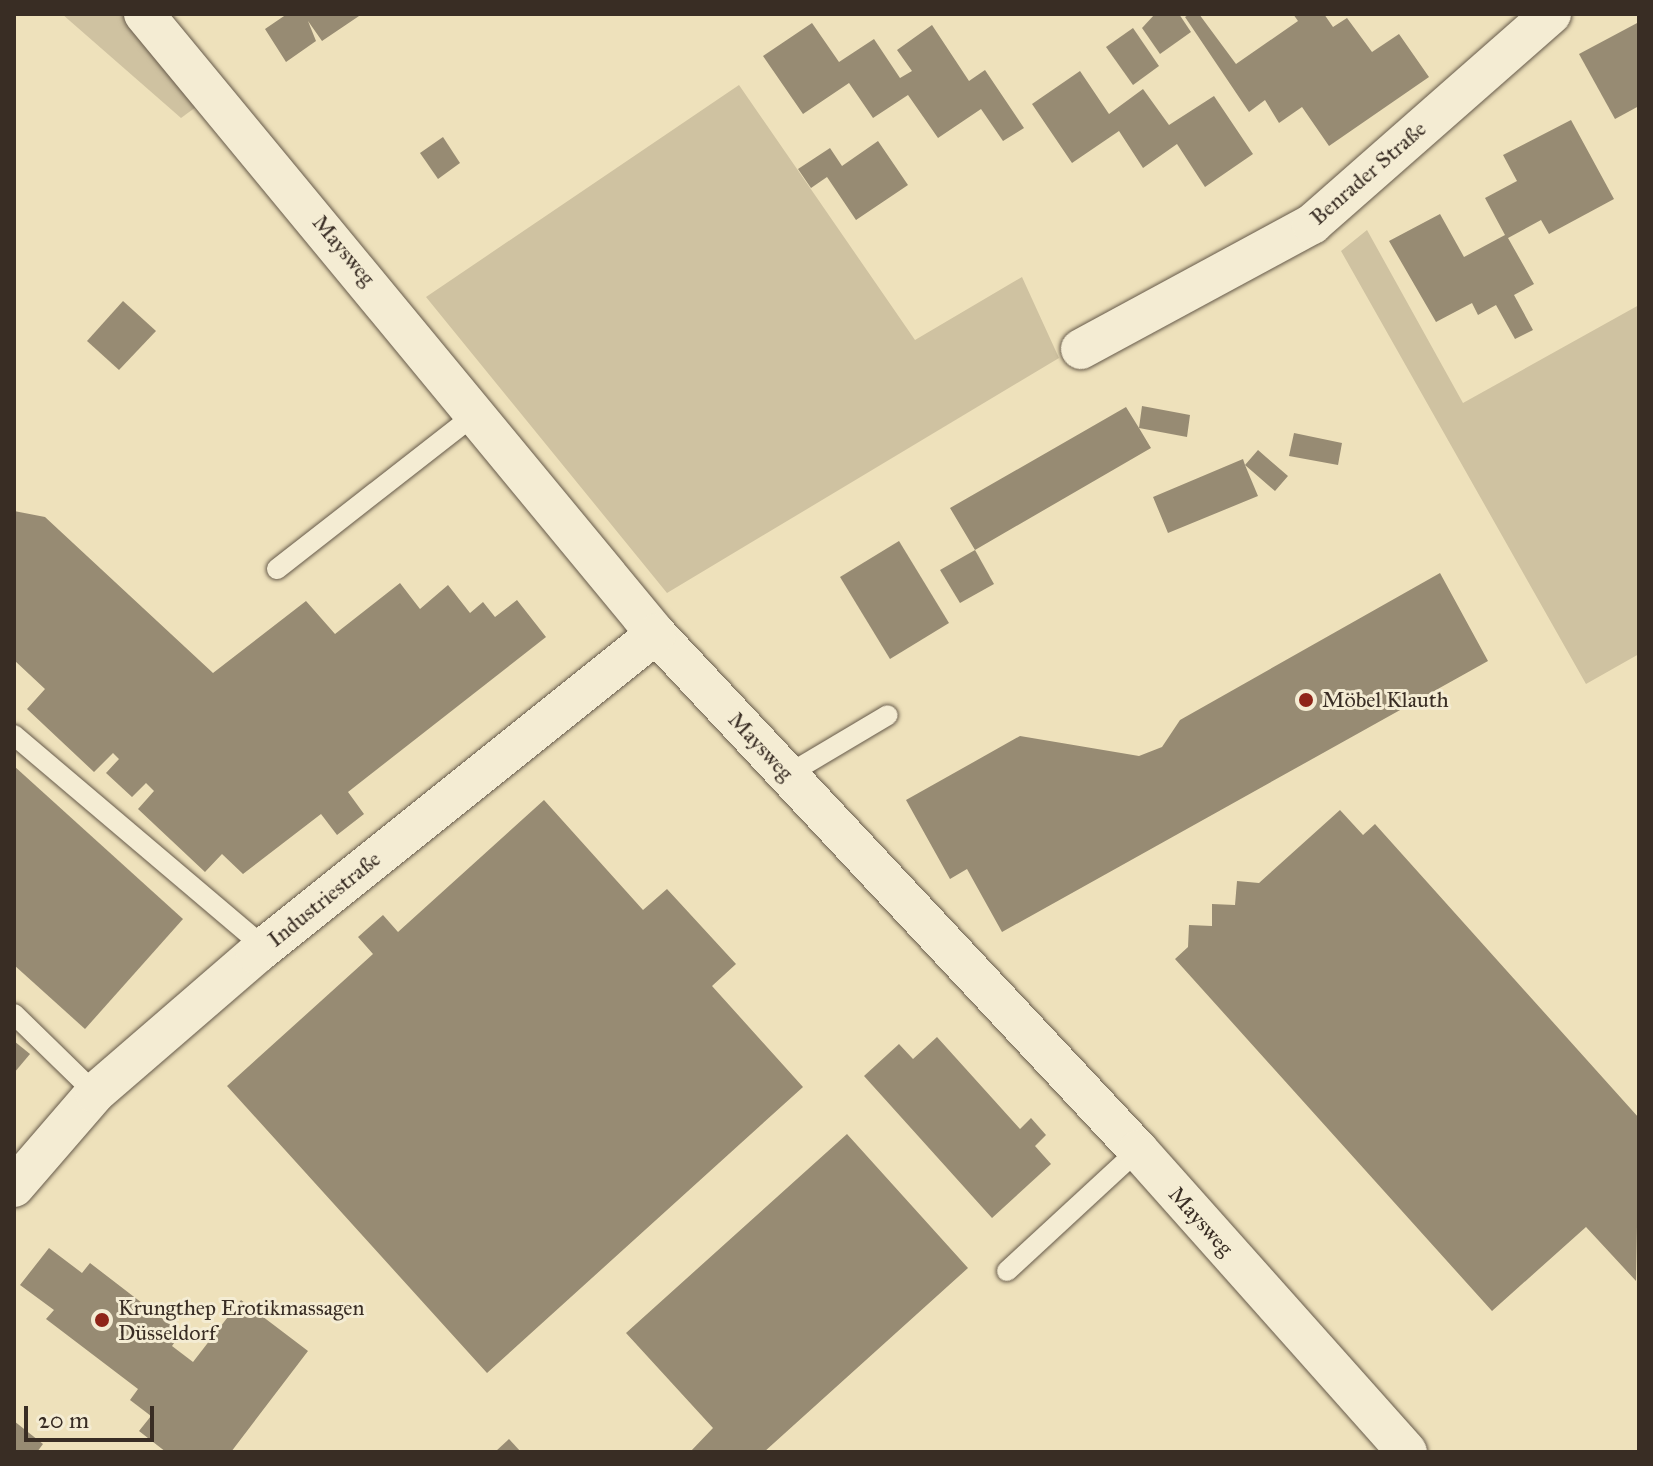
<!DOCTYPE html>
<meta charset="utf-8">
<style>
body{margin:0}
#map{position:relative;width:1653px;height:1466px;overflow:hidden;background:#eee1bb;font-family:"IM FELL Great Primer",serif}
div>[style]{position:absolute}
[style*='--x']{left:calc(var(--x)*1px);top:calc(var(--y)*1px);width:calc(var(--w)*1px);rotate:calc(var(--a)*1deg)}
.green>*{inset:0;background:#cfc2a1}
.building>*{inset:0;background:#978b73}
.roads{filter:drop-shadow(0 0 2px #665a4a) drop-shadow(0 0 2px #665a4a)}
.service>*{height:20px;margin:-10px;padding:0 10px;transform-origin:10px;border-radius:10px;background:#f4ecd3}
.minor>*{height:40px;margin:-20px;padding:0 20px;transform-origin:20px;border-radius:20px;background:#f4ecd3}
.dots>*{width:22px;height:22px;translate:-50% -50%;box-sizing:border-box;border:4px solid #f4ecd3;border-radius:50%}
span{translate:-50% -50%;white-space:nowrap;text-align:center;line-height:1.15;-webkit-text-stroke:6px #f4ecd3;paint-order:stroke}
.street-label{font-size:22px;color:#392d24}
.poi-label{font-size:22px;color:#392d24}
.left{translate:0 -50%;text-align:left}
.frame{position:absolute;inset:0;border:16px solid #392d24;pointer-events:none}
.scale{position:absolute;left:24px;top:1406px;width:130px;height:36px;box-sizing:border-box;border:4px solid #392d24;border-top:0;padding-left:10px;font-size:24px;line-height:28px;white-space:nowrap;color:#392d24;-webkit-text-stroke:6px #f4ecd3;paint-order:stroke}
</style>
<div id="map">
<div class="green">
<i style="clip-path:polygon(62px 14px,123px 15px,196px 107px,181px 118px)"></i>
<i style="clip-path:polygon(739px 85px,915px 340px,1022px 277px,1059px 358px,667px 593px,426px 297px)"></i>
<i style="clip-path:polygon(1367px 230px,1463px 403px,1639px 305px,1639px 654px,1586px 684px,1341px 251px)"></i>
</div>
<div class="building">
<i style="clip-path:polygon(287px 14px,362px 14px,322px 41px,308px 21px,316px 41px,286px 62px,265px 29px)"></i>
<i style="clip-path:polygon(1155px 14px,1179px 14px,1191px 32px,1160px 54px,1142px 28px)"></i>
<i style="clip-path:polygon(1190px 14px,1199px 14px,1236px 64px,1298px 21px,1293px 14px,1324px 14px,1333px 27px,1347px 18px,1372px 52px,1399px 34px,1429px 77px,1329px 146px,1302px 107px,1279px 123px,1265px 100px,1249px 112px,1185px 17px)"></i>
<i style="clip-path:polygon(1639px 22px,1639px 106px,1615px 119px,1579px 54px)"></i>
<i style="clip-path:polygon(812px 23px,839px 62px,874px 39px,900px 78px,912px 71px,897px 50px,932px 25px,969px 81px,985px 70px,1024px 128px,1003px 141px,981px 109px,938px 138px,908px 95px,873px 118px,849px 83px,803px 114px,763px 56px)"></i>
<i style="clip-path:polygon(1133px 28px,1159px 66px,1133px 85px,1106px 47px)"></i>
<i style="clip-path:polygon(1080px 71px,1109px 114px,1143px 89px,1169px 125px,1214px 96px,1253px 154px,1205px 187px,1177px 144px,1143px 168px,1119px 131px,1072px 163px,1032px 104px)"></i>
<i style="clip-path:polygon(1571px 120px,1614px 199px,1549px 234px,1541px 220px,1508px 238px,1534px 284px,1514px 295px,1533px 330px,1515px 339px,1496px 305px,1478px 315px,1472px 303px,1436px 322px,1389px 241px,1440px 214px,1464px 257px,1505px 235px,1485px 198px,1517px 181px,1503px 155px)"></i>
<i style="clip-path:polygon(443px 137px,460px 163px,438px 179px,420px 153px)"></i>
<i style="clip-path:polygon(878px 141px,908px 185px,856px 220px,827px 177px,811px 188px,798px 169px,830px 148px,842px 166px)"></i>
<i style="clip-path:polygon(123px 301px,156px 331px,119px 370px,87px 341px)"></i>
<i style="clip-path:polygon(1142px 406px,1190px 415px,1187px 437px,1139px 428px,1151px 448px,975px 550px,950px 508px,1126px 407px,1139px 428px)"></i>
<i style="clip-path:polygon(1294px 433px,1342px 443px,1338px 465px,1289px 456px)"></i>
<i style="clip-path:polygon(1258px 450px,1288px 476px,1275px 491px,1245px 465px,1258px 496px,1168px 533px,1153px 497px,1243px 459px,1245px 465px)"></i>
<i style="clip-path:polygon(14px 511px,45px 517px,213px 673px,306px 601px,335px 634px,400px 583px,420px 609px,448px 585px,470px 613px,483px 602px,495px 617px,517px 600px,546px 637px,348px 792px,364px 814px,337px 835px,321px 814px,243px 874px,222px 854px,205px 872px,138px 809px,154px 791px,146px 783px,132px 797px,106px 773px,119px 759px,113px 753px,94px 772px,27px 709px,45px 689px,14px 660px)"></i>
<i style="clip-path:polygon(899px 541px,949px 623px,890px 659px,840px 577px)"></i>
<i style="clip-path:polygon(975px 550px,994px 584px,960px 603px,940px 570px)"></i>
<i style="clip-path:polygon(1440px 573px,1488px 661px,1002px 932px,967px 869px,950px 879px,906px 800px,1020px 736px,1139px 756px,1162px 747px,1180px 720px)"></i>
<i style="clip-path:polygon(14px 766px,183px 919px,85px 1029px,14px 965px)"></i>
<i style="clip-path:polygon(544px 800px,643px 910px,667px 889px,736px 964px,712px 986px,803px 1087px,487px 1373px,227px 1086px,373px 954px,358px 937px,383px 915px,398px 932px)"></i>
<i style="clip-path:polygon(1340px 810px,1363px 835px,1375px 824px,1639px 1118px,1636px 1281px,1586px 1227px,1492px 1311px,1175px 959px,1188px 947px,1189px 925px,1212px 926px,1212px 904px,1235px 905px,1237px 881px,1259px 883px)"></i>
<i style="clip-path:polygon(937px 1037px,1020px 1129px,1031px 1118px,1046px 1135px,1035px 1146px,1051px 1164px,992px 1218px,864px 1076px,899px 1044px,913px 1059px)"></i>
<i style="clip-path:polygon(14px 1041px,30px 1054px,14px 1073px)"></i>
<i style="clip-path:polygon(847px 1134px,968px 1268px,764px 1452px,690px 1452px,713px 1428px,626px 1333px)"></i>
<i style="clip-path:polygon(49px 1248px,82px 1273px,90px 1263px,181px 1333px,172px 1346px,193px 1362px,241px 1300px,308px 1351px,231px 1452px,166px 1452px,139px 1431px,151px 1416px,130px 1400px,138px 1389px,46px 1319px,54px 1310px,20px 1285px)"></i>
<i style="clip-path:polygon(14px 1421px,43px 1444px,37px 1452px,14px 1452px)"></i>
<i style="clip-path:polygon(509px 1439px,521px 1452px,495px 1452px)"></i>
</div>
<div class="roads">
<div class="service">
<i style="--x:277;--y:569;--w:255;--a:-38"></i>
<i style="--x:14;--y:735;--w:328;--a:40.3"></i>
<i style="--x:787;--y:775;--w:117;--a:-30.7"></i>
<i style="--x:14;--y:1014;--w:113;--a:44.3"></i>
<i style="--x:1007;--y:1271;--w:178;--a:-42.7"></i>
</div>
<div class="minor">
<i style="--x:144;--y:14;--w:804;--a:50.45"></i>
<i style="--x:656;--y:634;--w:706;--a:46.95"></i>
<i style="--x:1138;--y:1150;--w:404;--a:48.3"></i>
<i style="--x:1081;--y:349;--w:263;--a:-28.4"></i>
<i style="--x:1312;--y:224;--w:318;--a:-41.3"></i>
<i style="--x:14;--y:1187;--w:124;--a:-49.2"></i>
<i style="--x:95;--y:1093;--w:213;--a:-40.8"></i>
<i style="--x:256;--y:954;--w:512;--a:-38.66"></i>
</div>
</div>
<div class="dots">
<i style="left:1306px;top:700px;background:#8f2418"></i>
<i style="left:102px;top:1320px;background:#8f2418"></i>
</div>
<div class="street-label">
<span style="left:1368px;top:173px;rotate:-41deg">Benrader Straße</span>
<span style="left:344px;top:250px;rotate:50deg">Maysweg</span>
<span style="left:761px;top:746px;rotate:47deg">Maysweg</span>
<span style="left:324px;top:899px;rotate:-39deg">Industriestraße</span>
<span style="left:1201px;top:1221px;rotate:48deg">Maysweg</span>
</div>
<div class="poi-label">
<span class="left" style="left:1322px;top:700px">Möbel Klauth</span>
<span class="left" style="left:118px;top:1320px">Krungthep Erotikmassagen<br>Düsseldorf</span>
</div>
<div class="frame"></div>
<div class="scale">20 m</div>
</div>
